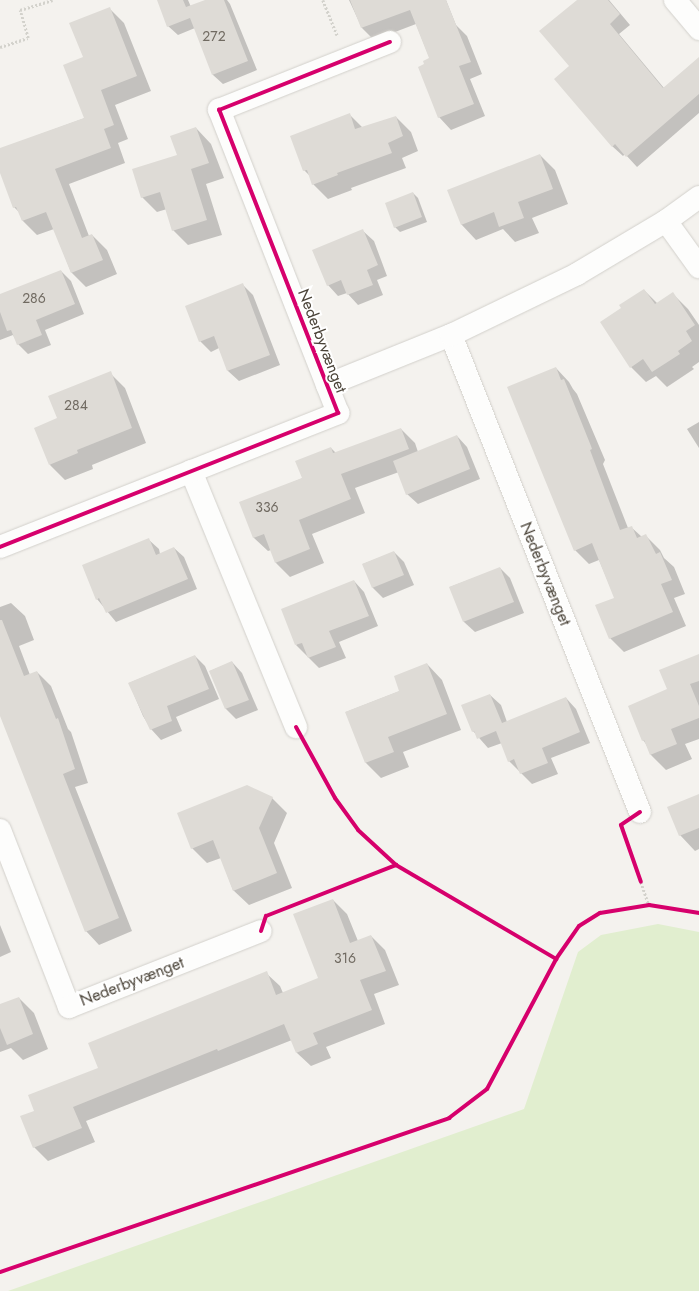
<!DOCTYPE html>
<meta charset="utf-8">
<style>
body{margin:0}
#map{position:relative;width:699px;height:1291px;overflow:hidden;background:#f4f2ee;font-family:Jost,sans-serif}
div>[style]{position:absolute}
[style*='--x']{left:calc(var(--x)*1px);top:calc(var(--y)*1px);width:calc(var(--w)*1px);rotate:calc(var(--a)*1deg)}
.green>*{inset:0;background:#e1eecf}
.shadow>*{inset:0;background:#0003}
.building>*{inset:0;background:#dedbd6}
.path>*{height:2.5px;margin-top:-1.25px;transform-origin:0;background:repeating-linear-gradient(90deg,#d3d2cc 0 2px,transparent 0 4px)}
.roads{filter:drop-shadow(0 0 1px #d2d0cb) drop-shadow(0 0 1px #d2d0cb)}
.minor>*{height:22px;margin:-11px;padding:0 11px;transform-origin:11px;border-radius:11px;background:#fdfdfc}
.cycleway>*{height:4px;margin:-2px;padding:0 2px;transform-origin:2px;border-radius:2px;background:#d6006c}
span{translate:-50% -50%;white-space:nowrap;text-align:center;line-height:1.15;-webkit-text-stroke:4px #fff;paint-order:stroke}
.number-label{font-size:14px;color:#706a61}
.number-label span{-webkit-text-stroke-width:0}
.street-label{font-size:16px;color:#4b4439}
</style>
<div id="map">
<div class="green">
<i style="clip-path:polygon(658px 924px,699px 932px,699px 1291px,8px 1291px,524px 1109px,578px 952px,601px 935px)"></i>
</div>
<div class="shadow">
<i style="clip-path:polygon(158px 0,188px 0,191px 7px,208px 0,227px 0,230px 4px,257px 70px,223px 84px,213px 75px,195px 28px,178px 35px,168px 26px)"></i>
<i style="clip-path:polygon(349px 0,446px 0,456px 25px,467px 36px,482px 74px,470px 79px,485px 116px,451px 130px,439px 117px,425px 65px,430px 59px,416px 24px,374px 40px,362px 28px)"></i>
<i style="clip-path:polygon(579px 0,609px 0,630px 25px,619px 34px,664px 88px,699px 73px,699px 113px,637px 167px,625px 154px,623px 156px,612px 146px,570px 66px)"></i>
<i style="clip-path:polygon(109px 8px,124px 23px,151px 91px,115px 105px,128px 139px,118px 143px,125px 163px,69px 184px,89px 236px,92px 235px,107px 250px,117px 274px,86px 287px,71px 272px,54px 229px,37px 235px,22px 220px,20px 213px,14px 207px,0 170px,0 149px,85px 118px,84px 58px)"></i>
<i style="clip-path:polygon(349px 114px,363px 128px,396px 117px,411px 132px,418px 151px,402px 158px,406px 168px,351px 188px,352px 190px,328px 199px,313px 184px,311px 177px,304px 170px)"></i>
<i style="clip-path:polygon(196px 128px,211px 144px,224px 178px,206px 184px,222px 235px,188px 245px,173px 230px,167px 209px,157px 212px,142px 197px,178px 156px)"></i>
<i style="clip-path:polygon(540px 155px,555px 170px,568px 204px,532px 218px,539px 233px,515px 242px,503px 229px,476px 240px,461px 224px)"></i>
<i style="clip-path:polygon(413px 193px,418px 198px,427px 222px,400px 232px,395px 227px)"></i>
<i style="clip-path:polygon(363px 231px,374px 241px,387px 276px,377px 280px,383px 295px,358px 305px,347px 293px,338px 296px,328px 285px)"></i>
<i style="clip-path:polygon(61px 271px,71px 281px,84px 314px,45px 330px,51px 345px,28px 354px,18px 344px,13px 335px,0 340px,0 295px)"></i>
<i style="clip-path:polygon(242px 284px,253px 295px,280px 365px,239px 381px,228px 371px,219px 348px,211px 352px,200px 341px)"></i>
<i style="clip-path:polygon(644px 290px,658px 304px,673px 294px,688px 309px,699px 325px,699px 362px,692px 367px,694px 369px,667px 387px,656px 376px,646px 382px,631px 367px,622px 308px)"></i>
<i style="clip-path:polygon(556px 368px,569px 382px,573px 389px,577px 394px,605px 460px,603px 464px,628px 528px,631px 527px,642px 537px,646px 536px,660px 550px,664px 558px,674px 567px,685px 594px,674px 598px,686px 626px,624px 652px,610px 638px,615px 598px,599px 560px,589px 564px,575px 550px)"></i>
<i style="clip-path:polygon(110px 373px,125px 388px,146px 443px,92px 465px,93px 469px,65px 480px,50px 465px,58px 419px)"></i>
<i style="clip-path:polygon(699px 422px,699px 448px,687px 429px)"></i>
<i style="clip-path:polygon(401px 429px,415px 443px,418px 452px,457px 436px,467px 447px,480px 479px,418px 504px,407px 494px,399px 472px,355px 488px,365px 513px,312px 534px,324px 563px,290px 577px,276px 563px,271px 550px,268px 551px,254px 538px,241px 503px,303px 478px,331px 448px,336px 453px)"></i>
<i style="clip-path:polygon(149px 540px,159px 549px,160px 554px,174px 548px,184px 557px,197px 589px,116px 622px,97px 599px)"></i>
<i style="clip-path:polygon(394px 552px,404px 562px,414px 585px,383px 598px,373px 588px,363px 564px)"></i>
<i style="clip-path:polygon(500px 568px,510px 578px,524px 613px,475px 632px,464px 622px,450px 587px)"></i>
<i style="clip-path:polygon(354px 581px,364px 592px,378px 626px,339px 642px,346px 658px,319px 668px,296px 645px)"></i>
<i style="clip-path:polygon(11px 603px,25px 616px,34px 640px,19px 646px,30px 675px,37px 672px,51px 686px,68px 729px,71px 732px,88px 783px,75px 787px,132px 931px,99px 945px,86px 931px,0 714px,0 607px)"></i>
<i style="clip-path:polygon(195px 656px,205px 666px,219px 699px,176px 717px,182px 731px,161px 740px,151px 729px,143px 716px,129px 683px)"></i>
<i style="clip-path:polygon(699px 661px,699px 739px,685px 744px,692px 759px,666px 770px,651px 755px,646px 744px,643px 740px,668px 690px)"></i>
<i style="clip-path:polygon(232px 662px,242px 673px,258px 710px,236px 719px,226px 709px,210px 671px)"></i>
<i style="clip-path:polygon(427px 664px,442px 680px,461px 730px,403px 752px,409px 767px,381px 778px,366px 763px,346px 712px,400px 691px)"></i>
<i style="clip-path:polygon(490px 695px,501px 705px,507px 722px,566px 698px,576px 709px,590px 743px,551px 758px,558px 774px,532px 784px,509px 761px,502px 743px,488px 748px,473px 731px)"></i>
<i style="clip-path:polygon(699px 795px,699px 849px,695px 851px,680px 835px)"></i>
<i style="clip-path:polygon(272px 798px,287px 813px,274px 843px,292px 888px,249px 905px,233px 890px,221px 858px,207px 863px,192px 848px)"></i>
<i style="clip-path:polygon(333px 900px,347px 914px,358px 941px,371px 936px,385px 950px,399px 985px,374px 994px,385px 1024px,326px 1047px,331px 1058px,311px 1066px,297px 1053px,292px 1040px,86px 1121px,95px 1142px,48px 1161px,34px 1147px,36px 1111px,99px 1068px,266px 973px,280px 986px,283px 993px,319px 979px)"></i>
<i style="clip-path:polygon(0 925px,11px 952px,0 957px)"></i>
<i style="clip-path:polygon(19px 998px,34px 1013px,48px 1049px,23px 1060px,11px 1048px,0 1052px,0 1005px)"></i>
</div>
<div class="building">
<i style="clip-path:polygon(157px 0,183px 0,186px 7px,205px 0,224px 0,248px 61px,212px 75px,190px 18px,167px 27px)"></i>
<i style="clip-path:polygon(350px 0,446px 0,471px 62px,459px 66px,474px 104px,438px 118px,418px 67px,424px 64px,423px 61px,429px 58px,410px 10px,361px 28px)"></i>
<i style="clip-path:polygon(577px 0,608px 0,620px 14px,610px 24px,663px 88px,699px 57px,699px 94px,626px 157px,615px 144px,612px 147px,554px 79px,569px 66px,539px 31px)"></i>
<i style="clip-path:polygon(110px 7px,137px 76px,101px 90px,114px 125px,104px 129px,111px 148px,55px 169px,82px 238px,92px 234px,103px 260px,71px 273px,46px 212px,22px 221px,16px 207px,13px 208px,0 173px,0 148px,84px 118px,63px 65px,83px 57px,69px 23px)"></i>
<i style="clip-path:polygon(350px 113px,355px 129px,396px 116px,403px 136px,388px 143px,392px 153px,337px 173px,338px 175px,312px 185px,307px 170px,303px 171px,290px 136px)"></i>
<i style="clip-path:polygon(196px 127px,209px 163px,191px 169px,207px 220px,172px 231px,160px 192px,141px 198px,132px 169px,177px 155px,170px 136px)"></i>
<i style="clip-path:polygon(540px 154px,553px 189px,518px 202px,524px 218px,499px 227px,494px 212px,461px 225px,447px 190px)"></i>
<i style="clip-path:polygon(413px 192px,422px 217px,394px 228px,385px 203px)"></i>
<i style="clip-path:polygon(363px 229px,378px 265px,367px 270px,373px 285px,347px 295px,341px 280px,327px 286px,312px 250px)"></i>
<i style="clip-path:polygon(61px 270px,75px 304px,36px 320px,42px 335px,17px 345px,11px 330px,7px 331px,0 312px,0 294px)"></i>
<i style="clip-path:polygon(243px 283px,270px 355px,227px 371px,214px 336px,199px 342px,185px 306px)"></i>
<i style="clip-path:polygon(644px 289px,655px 304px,673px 292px,695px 325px,686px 331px,692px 341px,678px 351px,680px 354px,652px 372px,643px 359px,630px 368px,600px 322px,621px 308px,619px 305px)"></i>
<i style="clip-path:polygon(556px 367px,561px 380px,564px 379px,591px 446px,592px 449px,590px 450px,620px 530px,632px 526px,637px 538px,646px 534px,656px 554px,660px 552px,672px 580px,661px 584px,673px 612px,609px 639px,595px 605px,614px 598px,592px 543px,574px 551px,507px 387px)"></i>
<i style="clip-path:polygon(111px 371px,132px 428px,77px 450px,78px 453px,49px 465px,34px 428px,57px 418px,48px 396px)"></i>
<i style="clip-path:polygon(401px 428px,409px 449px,341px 474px,351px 499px,299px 520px,310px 549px,275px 563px,264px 534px,253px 538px,239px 502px,302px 478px,295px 461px,331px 447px,333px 453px)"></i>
<i style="clip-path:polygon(457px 435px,470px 469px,406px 495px,393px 461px)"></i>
<i style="clip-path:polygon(149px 538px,156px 555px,174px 547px,188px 579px,106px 613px,99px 598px,96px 600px,82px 565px)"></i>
<i style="clip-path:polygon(394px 551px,404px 575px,372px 588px,362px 564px)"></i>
<i style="clip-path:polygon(500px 567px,514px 602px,463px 622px,449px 587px)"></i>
<i style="clip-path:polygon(354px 580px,369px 616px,329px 631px,336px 647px,308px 658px,302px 643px,295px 645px,281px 609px)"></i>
<i style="clip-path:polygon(0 620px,2px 620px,24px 676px,37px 671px,56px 719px,58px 718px,75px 769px,63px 774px,119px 918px,85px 932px,0 716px)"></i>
<i style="clip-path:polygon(699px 654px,699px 681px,690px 684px,699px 706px,699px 718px,671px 729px,677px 744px,650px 755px,644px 740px,642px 741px,628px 706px,667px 689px,659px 670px)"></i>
<i style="clip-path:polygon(195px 655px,209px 689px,167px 706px,172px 721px,150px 730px,128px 683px)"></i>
<i style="clip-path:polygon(232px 661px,249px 700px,225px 709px,209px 671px)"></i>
<i style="clip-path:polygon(427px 663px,447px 714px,388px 737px,394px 752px,365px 763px,345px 712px,399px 691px,394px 676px)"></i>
<i style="clip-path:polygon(490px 694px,502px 723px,566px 697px,580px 732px,542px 748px,548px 763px,520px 774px,514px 759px,508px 762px,496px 731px,477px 739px,474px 731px,472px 732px,461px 705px)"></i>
<i style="clip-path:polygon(247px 785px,273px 797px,259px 828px,277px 873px,233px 891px,213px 840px,191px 849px,177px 813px)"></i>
<i style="clip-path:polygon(699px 794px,699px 828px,679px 836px,667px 807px)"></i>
<i style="clip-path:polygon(333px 899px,350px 943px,371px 935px,386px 971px,360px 980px,372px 1010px,313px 1033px,318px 1044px,296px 1053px,284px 1024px,218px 1051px,217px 1049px,73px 1107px,82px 1128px,33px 1148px,20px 1116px,34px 1111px,28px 1095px,98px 1068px,88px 1043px,267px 971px,276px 995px,318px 978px,293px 914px)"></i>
<i style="clip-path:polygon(19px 997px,33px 1034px,7px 1045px,0 1028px,0 1004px)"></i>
</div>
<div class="path">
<i style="--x:323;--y:0;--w:38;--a:68"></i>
<i style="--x:0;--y:47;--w:29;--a:-18"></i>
<i style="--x:28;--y:38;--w:29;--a:-106"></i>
<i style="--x:20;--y:10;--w:34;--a:-17"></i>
<i style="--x:641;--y:882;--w:24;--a:71"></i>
</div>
<div class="roads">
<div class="minor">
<i style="--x:675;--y:0;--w:38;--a:50"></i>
<i style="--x:666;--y:221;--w:57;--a:54.3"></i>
<i style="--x:451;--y:335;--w:513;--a:68.39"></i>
<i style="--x:327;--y:385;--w:134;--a:-22"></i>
<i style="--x:451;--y:335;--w:140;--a:-25.8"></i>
<i style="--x:577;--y:274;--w:104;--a:-30.8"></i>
<i style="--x:666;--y:221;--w:41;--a:-36"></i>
<i style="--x:191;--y:471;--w:277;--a:67.7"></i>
<i style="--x:0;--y:547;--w:364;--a:-21.6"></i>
<i style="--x:338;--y:413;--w:326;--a:-111.4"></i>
<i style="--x:219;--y:110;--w:184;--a:-21.7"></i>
<i style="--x:0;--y:830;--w:190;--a:68.7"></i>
<i style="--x:69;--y:1007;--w:206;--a:-21.6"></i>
</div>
</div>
<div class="cycleway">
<i style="--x:0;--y:547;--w:364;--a:-21.6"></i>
<i style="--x:338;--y:413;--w:326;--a:-111.4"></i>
<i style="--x:219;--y:110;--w:184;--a:-21.7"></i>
<i style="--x:296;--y:727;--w:81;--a:61.2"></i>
<i style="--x:335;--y:798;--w:39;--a:54"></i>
<i style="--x:358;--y:830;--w:52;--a:42.6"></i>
<i style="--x:396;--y:865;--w:186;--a:30.4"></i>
<i style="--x:640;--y:812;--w:23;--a:146"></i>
<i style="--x:621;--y:825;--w:60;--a:70.7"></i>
<i style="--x:261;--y:931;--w:16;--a:-72"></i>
<i style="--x:266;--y:916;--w:140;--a:-21.4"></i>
<i style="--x:0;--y:1272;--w:475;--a:-18.9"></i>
<i style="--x:449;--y:1118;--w:48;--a:-37.3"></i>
<i style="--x:487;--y:1089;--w:147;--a:-62"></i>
<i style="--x:556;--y:959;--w:40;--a:-55.1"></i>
<i style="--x:579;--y:926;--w:25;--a:-32"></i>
<i style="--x:600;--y:913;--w:50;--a:-9.3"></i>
<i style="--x:649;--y:905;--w:51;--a:9.1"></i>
</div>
<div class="number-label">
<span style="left:214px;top:36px">272</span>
<span style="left:34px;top:298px">286</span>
<span style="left:76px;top:405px">284</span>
<span style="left:267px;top:507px">336</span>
<span style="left:345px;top:958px">316</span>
</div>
<div class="street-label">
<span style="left:322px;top:341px;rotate:69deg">Nederbyvænget</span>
<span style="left:545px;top:574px;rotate:68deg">Nederbyvænget</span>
<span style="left:132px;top:982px;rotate:-21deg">Nederbyvænget</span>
</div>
</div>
